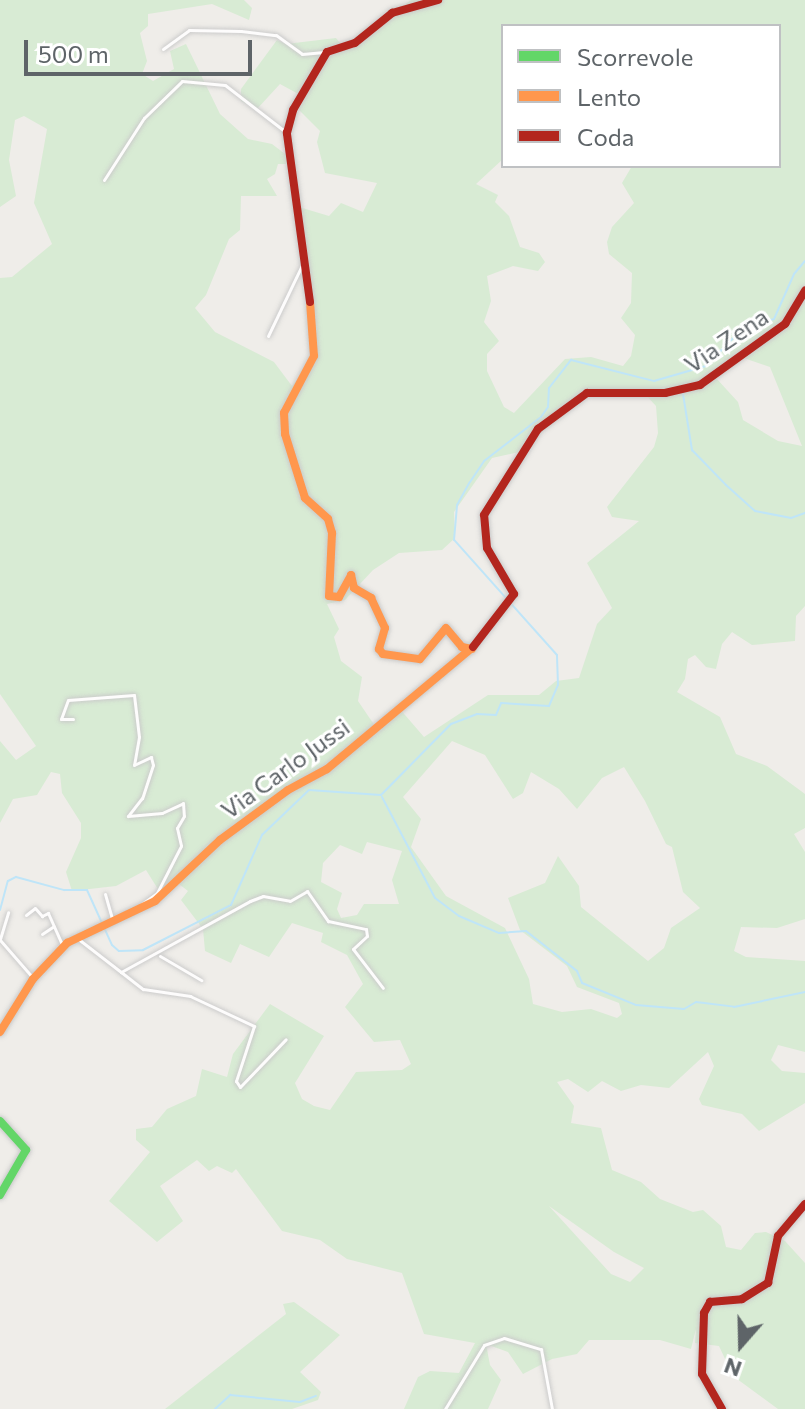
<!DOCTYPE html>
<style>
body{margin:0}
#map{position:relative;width:805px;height:1409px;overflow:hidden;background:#efede9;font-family:Commissioner,sans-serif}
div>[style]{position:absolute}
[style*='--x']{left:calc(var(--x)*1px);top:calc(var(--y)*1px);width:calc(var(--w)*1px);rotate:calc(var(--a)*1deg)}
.green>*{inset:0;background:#d8ebd4}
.stream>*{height:2px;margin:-1px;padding:0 1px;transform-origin:1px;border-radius:1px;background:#bfe5f8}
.roads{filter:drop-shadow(0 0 2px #cacaca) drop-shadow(0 0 2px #cacaca)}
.street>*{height:3px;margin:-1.5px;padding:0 1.5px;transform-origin:1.5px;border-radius:1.5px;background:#fdfcfc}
.fast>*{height:8px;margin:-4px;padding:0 4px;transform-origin:4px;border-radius:4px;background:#63d668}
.slow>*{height:8px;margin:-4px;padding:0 4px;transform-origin:4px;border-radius:4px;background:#ff974d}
.jam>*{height:8px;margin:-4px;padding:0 4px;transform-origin:4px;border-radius:4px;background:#b3261e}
span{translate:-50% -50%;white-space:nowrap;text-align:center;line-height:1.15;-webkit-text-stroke:6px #fff;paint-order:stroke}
.street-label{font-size:24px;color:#5e6468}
.legend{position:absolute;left:501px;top:24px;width:280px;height:144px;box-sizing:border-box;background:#fff;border:2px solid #bfc1c3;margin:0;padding:10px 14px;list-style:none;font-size:24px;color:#5e6468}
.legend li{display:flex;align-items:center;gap:16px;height:40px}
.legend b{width:40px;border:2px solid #bfc1c3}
.north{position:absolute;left:701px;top:1305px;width:80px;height:80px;-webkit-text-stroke:6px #fff;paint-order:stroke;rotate:200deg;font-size:22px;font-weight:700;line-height:32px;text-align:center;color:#5e6468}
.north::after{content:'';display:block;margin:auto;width:28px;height:36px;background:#5e6468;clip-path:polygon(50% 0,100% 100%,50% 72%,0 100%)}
.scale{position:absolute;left:24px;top:40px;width:228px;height:36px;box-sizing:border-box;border:4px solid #5e6468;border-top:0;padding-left:10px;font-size:24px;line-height:28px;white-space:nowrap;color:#5e6468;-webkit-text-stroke:6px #fff;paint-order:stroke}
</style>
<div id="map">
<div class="green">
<i style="clip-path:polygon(evenodd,0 0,244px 0,252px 8px,249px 20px,212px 4px,148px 14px,148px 26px,140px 33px,147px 61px,142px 74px,153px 81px,174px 69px,170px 51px,186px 44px,220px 114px,248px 139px,272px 144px,289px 157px,289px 164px,278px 164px,275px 174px,267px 179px,277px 196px,241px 196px,240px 230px,229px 239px,206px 295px,195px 308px,215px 332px,274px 362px,292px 386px,311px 362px,311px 348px,299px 207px,329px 216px,341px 203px,363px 212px,377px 183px,325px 173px,317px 142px,320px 131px,298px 109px,302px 96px,280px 84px,257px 109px,241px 101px,241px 89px,277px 40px,286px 44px,336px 38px,344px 48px,411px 0,805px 0,805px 606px,796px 616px,795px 641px,752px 645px,732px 632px,722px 644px,716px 669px,706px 667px,695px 655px,688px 659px,685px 679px,677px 692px,720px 717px,736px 754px,767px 766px,805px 794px,805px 828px,794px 834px,805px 852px,805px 919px,777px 928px,741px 927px,734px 951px,746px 957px,805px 961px,805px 1052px,778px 1045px,771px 1060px,782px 1071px,805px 1073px,805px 1103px,759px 1131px,742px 1114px,702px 1105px,699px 1099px,714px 1066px,708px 1052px,669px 1088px,641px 1085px,621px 1091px,602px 1081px,588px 1092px,568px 1079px,557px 1082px,574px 1106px,571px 1123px,601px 1128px,612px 1170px,641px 1182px,660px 1199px,693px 1212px,703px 1210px,721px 1226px,726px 1247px,741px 1250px,755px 1233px,766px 1232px,785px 1241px,805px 1263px,805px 1409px,778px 1409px,733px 1376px,719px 1346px,695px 1343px,696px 1329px,691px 1349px,660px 1340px,589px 1340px,577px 1354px,552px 1359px,523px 1374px,508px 1352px,486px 1344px,490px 1365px,501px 1380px,488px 1409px,404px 1409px,418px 1377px,430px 1371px,459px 1373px,475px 1343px,424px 1334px,402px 1273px,347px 1259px,320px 1240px,282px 1231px,236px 1169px,232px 1173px,217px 1166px,209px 1171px,197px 1160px,160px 1186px,183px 1221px,157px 1242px,109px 1201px,150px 1152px,136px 1140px,136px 1129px,152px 1127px,167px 1109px,196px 1096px,202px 1069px,227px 1077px,233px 1054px,270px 1004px,324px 1036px,295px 1083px,302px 1099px,314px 1106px,330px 1110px,356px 1072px,402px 1070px,411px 1064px,400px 1040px,374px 1042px,345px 1007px,363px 984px,347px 955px,321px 942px,323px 933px,292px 923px,269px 957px,240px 944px,231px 963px,205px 951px,203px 929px,181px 900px,188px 891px,175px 881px,161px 894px,146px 870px,116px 886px,72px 891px,66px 872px,81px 838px,81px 823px,62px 793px,60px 774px,51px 772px,37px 795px,13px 799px,0 823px,0 741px,16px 760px,36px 746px,0 694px,0 278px,12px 277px,52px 244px,34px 203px,47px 129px,24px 116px,15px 120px,9px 160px,16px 196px,0 207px,0 0,503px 26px,779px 26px,779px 166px,632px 166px,622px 183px,634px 203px,612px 227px,607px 242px,609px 254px,632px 273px,631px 303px,621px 318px,635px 335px,631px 356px,623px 366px,591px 357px,565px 359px,514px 413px,504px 407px,487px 371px,487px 354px,499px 341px,484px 322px,491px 301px,487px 276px,513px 266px,538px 271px,545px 262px,539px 253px,520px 247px,509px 216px,495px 202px,498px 195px,476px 184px,503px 159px,503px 26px,0 0,738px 356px,770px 367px,802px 446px,778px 441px,743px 420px,738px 402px,716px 378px,738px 356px,0 0,614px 389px,644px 393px,656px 406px,658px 433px,654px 447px,607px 507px,612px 517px,639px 521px,587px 563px,612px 608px,597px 624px,579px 678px,556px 681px,539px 695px,488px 695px,424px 737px,399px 708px,375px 726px,358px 701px,362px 677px,341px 661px,334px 637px,339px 629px,327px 604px,345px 600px,373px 570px,399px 553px,442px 550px,455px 538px,454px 512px,492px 458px,519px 452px,588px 392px,614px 389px,0 0,452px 741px,485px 755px,513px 799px,523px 793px,531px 772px,559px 789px,577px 809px,602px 778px,624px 767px,645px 801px,666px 844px,672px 847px,683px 892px,700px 908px,671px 928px,664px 948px,648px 961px,581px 907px,579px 886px,558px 856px,545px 883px,508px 898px,520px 930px,567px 966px,577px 987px,619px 1003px,622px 1014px,617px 1018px,591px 1009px,562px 1012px,533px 1004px,529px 979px,505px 928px,446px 896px,411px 847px,421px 819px,403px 797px,452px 741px,0 0,367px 842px,402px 851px,392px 880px,399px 904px,364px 904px,357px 915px,341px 918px,337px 909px,342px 893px,321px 882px,323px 863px,340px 845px,362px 854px,367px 842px,0 0,549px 1206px,614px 1252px,644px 1268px,630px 1282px,611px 1274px,549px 1206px)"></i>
<i style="clip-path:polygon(294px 1302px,340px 1335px,300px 1372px,321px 1392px,318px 1400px,292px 1409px,165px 1409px,286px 1314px,283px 1304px)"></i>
</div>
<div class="stream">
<i style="--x:683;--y:394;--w:57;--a:80.9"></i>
<i style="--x:692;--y:450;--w:49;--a:45.8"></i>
<i style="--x:726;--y:485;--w:39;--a:42"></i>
<i style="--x:755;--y:511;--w:37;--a:11"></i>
<i style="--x:791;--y:518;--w:15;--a:-20"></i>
<i style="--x:382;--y:797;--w:114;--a:62.3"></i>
<i style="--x:435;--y:898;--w:30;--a:37"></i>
<i style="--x:459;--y:916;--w:43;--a:23"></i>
<i style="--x:499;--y:933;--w:27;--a:-4"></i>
<i style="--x:526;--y:931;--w:65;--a:38.1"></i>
<i style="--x:577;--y:971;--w:13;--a:67"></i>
<i style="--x:582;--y:983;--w:58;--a:22.2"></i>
<i style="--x:636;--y:1005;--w:48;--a:4.8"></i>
<i style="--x:684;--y:1009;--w:14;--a:-30"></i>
<i style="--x:696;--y:1002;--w:38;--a:7"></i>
<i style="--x:734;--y:1007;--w:73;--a:-11.9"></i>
<i style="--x:0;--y:910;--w:30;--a:-75"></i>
<i style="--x:8;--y:881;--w:9;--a:-27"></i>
<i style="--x:16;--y:877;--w:50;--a:15.2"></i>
<i style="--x:64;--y:890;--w:23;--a:0"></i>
<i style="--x:87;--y:890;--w:60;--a:65.6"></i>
<i style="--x:112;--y:945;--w:9;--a:41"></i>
<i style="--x:119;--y:951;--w:24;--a:-2"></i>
<i style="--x:143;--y:950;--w:99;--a:-27.1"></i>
<i style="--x:231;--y:905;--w:77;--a:-66.1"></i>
<i style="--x:262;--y:835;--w:65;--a:-43.8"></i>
<i style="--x:309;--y:790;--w:72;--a:4"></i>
<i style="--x:381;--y:795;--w:100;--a:-45.4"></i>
<i style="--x:451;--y:724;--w:28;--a:-21"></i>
<i style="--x:477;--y:714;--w:19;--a:3"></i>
<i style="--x:496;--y:715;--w:13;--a:-67"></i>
<i style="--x:501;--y:703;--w:48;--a:3.6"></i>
<i style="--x:549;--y:706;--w:23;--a:-67"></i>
<i style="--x:558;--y:685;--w:30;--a:-92"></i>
<i style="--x:557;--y:655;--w:154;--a:-131.8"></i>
<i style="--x:454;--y:540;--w:35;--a:-85"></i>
<i style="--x:457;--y:505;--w:26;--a:-61"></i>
<i style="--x:470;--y:482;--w:25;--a:-56"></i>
<i style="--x:484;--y:461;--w:72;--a:-37.7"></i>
<i style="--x:541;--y:417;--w:12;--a:-55"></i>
<i style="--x:548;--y:407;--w:19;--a:-87"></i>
<i style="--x:549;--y:388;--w:36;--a:-52"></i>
<i style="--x:571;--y:360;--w:86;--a:14.2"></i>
<i style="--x:654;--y:381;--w:54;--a:-16.1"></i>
<i style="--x:706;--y:366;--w:59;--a:-45.7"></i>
<i style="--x:747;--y:324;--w:27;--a:-10"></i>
<i style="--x:774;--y:319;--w:49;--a:-66"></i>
<i style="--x:794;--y:274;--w:17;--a:-50"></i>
<i style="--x:215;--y:1409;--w:21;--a:-43"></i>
<i style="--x:230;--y:1395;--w:70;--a:5.7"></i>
<i style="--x:300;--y:1402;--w:17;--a:-21"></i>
</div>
<div class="roads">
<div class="street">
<i style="--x:163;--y:49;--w:32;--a:-36"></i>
<i style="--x:189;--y:30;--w:52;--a:1.1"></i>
<i style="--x:241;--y:31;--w:35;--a:7"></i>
<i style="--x:276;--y:35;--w:32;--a:36"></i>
<i style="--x:302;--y:54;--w:25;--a:-5"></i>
<i style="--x:104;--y:180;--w:74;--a:-57.2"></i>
<i style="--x:144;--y:118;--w:53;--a:-44.2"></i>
<i style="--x:182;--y:81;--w:43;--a:5.3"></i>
<i style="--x:225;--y:85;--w:78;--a:37.7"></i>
<i style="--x:268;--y:336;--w:83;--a:-64.4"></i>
<i style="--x:73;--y:719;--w:12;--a:180"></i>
<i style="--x:61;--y:719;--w:20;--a:-70"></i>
<i style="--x:68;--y:700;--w:66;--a:-4.3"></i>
<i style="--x:134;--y:695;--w:42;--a:83.2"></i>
<i style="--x:139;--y:737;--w:28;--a:100"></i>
<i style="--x:134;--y:765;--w:19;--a:-25"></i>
<i style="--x:151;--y:757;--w:8;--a:76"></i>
<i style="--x:153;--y:765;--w:35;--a:108"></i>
<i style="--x:142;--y:798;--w:23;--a:128"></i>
<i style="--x:128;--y:816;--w:34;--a:-5"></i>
<i style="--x:162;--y:813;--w:23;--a:-25"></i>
<i style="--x:183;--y:803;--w:13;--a:86"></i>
<i style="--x:184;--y:816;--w:14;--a:120"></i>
<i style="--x:177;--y:828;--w:18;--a:77"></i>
<i style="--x:181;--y:846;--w:53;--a:117.1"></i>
<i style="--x:157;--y:893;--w:26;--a:144"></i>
<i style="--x:105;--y:894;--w:26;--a:74"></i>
<i style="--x:26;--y:915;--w:11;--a:-38"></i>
<i style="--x:35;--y:908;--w:11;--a:49"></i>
<i style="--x:42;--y:916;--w:7;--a:-27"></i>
<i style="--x:48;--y:913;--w:36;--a:66"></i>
<i style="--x:42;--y:934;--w:14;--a:-34"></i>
<i style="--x:77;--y:938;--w:56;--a:37.7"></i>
<i style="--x:121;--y:972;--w:147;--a:-28.8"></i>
<i style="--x:250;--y:901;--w:14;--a:-21"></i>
<i style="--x:263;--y:896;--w:27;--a:10"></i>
<i style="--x:290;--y:901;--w:20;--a:-30"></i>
<i style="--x:307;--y:891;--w:37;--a:55"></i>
<i style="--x:328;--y:921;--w:39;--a:12"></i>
<i style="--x:366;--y:929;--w:7;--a:82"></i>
<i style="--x:367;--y:936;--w:19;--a:137"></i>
<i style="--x:353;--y:949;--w:49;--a:52.4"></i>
<i style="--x:0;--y:939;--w:28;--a:-73"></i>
<i style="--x:0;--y:940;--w:52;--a:48.9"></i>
<i style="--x:160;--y:956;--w:48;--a:30.3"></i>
<i style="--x:121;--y:972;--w:28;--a:38"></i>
<i style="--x:143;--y:989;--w:48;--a:8.5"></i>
<i style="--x:190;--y:996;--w:71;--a:25.1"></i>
<i style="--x:254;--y:1026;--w:58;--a:108.1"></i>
<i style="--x:236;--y:1081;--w:7;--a:56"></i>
<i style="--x:240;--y:1087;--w:66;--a:-46.2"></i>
<i style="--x:445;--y:1409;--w:75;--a:-58.6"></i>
<i style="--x:484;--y:1345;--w:21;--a:-19"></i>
<i style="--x:504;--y:1338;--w:39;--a:17"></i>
<i style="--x:541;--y:1349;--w:61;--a:79.6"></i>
</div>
<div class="fast">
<i style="--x:0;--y:1121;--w:39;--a:48"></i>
<i style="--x:26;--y:1150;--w:52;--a:120"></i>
</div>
<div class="slow">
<i style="--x:310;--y:302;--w:54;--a:85.8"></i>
<i style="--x:314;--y:356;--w:64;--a:117.8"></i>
<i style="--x:284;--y:413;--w:21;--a:87"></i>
<i style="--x:285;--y:434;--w:67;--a:72.6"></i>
<i style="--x:305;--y:498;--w:31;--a:42"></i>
<i style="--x:328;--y:519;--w:15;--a:74"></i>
<i style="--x:332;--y:533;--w:63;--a:92.7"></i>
<i style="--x:329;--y:596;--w:10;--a:6"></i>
<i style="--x:339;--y:597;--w:25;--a:-61"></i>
<i style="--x:351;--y:575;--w:13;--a:77"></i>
<i style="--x:354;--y:588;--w:20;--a:30"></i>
<i style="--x:371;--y:598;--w:33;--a:65"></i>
<i style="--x:385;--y:628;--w:22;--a:106"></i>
<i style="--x:379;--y:649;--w:6;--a:51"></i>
<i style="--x:383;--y:654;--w:37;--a:8"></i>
<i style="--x:420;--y:659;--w:40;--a:-50"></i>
<i style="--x:446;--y:628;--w:25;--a:50"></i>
<i style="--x:462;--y:647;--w:10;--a:11"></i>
<i style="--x:0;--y:1032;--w:62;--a:-58.1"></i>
<i style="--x:33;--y:979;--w:50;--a:-46.6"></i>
<i style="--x:67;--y:943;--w:98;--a:-25.5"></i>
<i style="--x:155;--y:901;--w:89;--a:-43.2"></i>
<i style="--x:220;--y:840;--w:84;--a:-36.3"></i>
<i style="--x:288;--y:790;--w:44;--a:-28.3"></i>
<i style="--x:327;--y:769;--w:190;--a:-39.9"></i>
</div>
<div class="jam">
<i style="--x:310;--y:302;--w:171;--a:-97.8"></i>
<i style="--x:287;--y:133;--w:24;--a:-75"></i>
<i style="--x:293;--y:110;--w:67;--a:-59.6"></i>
<i style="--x:327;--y:52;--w:29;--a:-18"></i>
<i style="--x:355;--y:43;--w:48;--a:-39"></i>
<i style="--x:392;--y:13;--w:48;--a:-15.8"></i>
<i style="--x:473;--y:647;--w:67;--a:-52.3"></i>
<i style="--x:514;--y:594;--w:53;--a:-120.4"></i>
<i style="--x:487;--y:548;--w:33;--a:-95"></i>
<i style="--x:484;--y:515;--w:102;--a:-57.9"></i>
<i style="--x:538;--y:429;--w:61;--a:-36.3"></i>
<i style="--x:587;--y:393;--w:78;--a:0"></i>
<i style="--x:665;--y:393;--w:36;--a:-13"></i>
<i style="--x:700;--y:385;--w:105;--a:-35.7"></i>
<i style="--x:785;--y:324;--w:39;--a:-59"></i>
<i style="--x:722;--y:1409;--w:40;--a:-119.7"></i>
<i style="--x:702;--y:1374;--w:61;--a:-88.1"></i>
<i style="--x:704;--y:1313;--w:13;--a:-61"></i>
<i style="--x:710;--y:1302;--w:32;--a:-5"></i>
<i style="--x:742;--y:1299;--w:31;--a:-32"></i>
<i style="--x:768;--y:1283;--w:48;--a:-78"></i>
<i style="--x:778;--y:1236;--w:42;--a:-49.8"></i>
</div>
</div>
<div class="street-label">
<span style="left:726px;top:340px;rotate:-34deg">Via Zena</span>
<span style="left:285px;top:768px;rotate:-36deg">Via Carlo Jussi</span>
</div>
<ul class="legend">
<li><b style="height:10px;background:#63d668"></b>Scorrevole</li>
<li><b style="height:10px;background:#ff974d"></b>Lento</li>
<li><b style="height:10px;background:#b3261e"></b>Coda</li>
</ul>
<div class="north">N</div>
<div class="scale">500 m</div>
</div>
